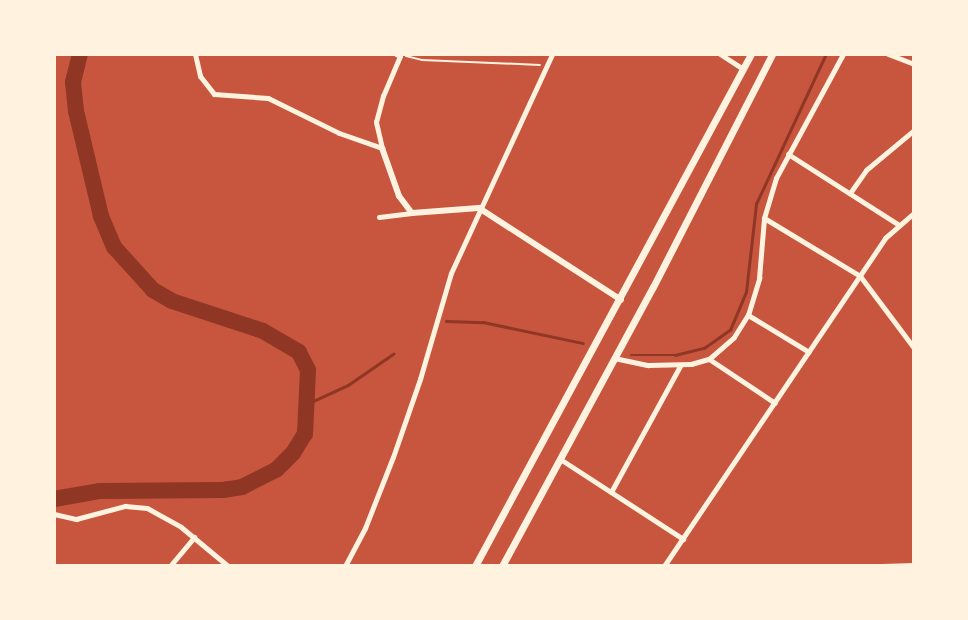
<!DOCTYPE html>
<style>
body{margin:0}
#map{position:relative;width:968px;height:620px;overflow:hidden;background:#c8553d;font-family:Lora,serif}
div>[style]{position:absolute}
[style*='--x']{left:calc(var(--x)*1px);top:calc(var(--y)*1px);width:calc(var(--w)*1px);rotate:calc(var(--a)*1deg)}
.stream>*{height:2.5px;margin:-1.25px;padding:0 1.25px;transform-origin:1.25px;border-radius:1.25px;background:#8f3625}
.river>*{height:16px;margin:-8px;padding:0 8px;transform-origin:8px;border-radius:8px;background:#8f3625}
.path>*{height:2px;margin:-1px;padding:0 1px;transform-origin:1px;border-radius:1px;background:#fff3e0}
.minor>*{height:5px;margin:-2.5px;padding:0 2.5px;transform-origin:2.5px;border-radius:2.5px;background:#fff3e0}
.tertiary>*{height:6px;margin:-3px;padding:0 3px;transform-origin:3px;border-radius:3px;background:#fff3e0}
.secondary>*{height:7px;margin:-3.5px;padding:0 3.5px;transform-origin:3.5px;border-radius:3.5px;background:#fff3e0}
span{translate:-50% -50%;white-space:nowrap;text-align:center;line-height:1.15;-webkit-text-stroke:7px #fff3e0;paint-order:stroke}
.frame{position:absolute;inset:0;border:56px solid #fff3e0;pointer-events:none}
</style>
<div id="map">
<div class="stream">
<i style="--x:446;--y:321;--w:37;--a:2"></i>
<i style="--x:483;--y:322;--w:102;--a:11.9"></i>
<i style="--x:631;--y:355;--w:44;--a:0"></i>
<i style="--x:675;--y:355;--w:30;--a:-14"></i>
<i style="--x:704;--y:348;--w:32;--a:-35"></i>
<i style="--x:730;--y:330;--w:41;--a:-67.2"></i>
<i style="--x:746;--y:292;--w:89;--a:-83.5"></i>
<i style="--x:756;--y:204;--w:166;--a:-65"></i>
<i style="--x:307;--y:404;--w:45;--a:-24.9"></i>
<i style="--x:348;--y:385;--w:55;--a:-34.6"></i>
</div>
<div class="river">
<i style="--x:54;--y:499;--w:47;--a:-9.9"></i>
<i style="--x:100;--y:491;--w:123;--a:-0.5"></i>
<i style="--x:223;--y:490;--w:19;--a:-9"></i>
<i style="--x:242;--y:487;--w:39;--a:-27"></i>
<i style="--x:277;--y:469;--w:23;--a:-45"></i>
<i style="--x:293;--y:453;--w:22;--a:-58"></i>
<i style="--x:305;--y:434;--w:64;--a:-87.3"></i>
<i style="--x:308;--y:370;--w:20;--a:-117"></i>
<i style="--x:299;--y:352;--w:42;--a:-149.7"></i>
<i style="--x:263;--y:331;--w:96;--a:-161.8"></i>
<i style="--x:172;--y:301;--w:22;--a:-150"></i>
<i style="--x:153;--y:290;--w:58;--a:-132.2"></i>
<i style="--x:114;--y:247;--w:34;--a:-113"></i>
<i style="--x:101;--y:216;--w:108;--a:-103.4"></i>
<i style="--x:76;--y:111;--w:29;--a:-96"></i>
<i style="--x:73;--y:82;--w:29;--a:-76"></i>
</div>
<div class="path">
<i style="--x:406;--y:56;--w:16;--a:14"></i>
<i style="--x:422;--y:60;--w:118;--a:2.4"></i>
</div>
<div class="minor">
<i style="--x:195;--y:54;--w:23;--a:77"></i>
<i style="--x:200;--y:76;--w:23;--a:52"></i>
<i style="--x:214;--y:94;--w:54;--a:4.2"></i>
<i style="--x:268;--y:98;--w:79;--a:26.2"></i>
<i style="--x:339;--y:133;--w:46;--a:19.2"></i>
<i style="--x:382;--y:148;--w:27;--a:-103"></i>
<i style="--x:376;--y:122;--w:27;--a:-75"></i>
<i style="--x:383;--y:96;--w:43;--a:-67"></i>
<i style="--x:400;--y:56;--w:4;--a:-153"></i>
<i style="--x:720;--y:54;--w:27;--a:33"></i>
<i style="--x:888;--y:54;--w:28;--a:21"></i>
<i style="--x:788;--y:154;--w:132;--a:32.6"></i>
<i style="--x:850;--y:193;--w:28;--a:-55"></i>
<i style="--x:866;--y:170;--w:62;--a:-39.8"></i>
<i style="--x:379;--y:217;--w:33;--a:-7"></i>
<i style="--x:764;--y:218;--w:112;--a:31.1"></i>
<i style="--x:860;--y:276;--w:90;--a:53.1"></i>
<i style="--x:748;--y:315;--w:71;--a:31.2"></i>
<i style="--x:614;--y:358;--w:35;--a:12"></i>
<i style="--x:648;--y:365;--w:43;--a:-1.3"></i>
<i style="--x:691;--y:364;--w:19;--a:-16"></i>
<i style="--x:709;--y:359;--w:33;--a:-41"></i>
<i style="--x:734;--y:337;--w:26;--a:-58"></i>
<i style="--x:748;--y:315;--w:39;--a:-73"></i>
<i style="--x:759;--y:278;--w:60;--a:-85.2"></i>
<i style="--x:764;--y:218;--w:42;--a:-73.3"></i>
<i style="--x:776;--y:178;--w:141;--a:-61.6"></i>
<i style="--x:709;--y:359;--w:79;--a:33.7"></i>
<i style="--x:560;--y:459;--w:147;--a:33"></i>
<i style="--x:611;--y:492;--w:144;--a:-61.3"></i>
<i style="--x:54;--y:514;--w:23;--a:13"></i>
<i style="--x:76;--y:519;--w:51;--a:-14.9"></i>
<i style="--x:125;--y:506;--w:22;--a:5"></i>
<i style="--x:147;--y:508;--w:39;--a:29"></i>
<i style="--x:181;--y:527;--w:61;--a:39.7"></i>
<i style="--x:170;--y:566;--w:38;--a:-50"></i>
<i style="--x:345;--y:566;--w:43;--a:-62.2"></i>
<i style="--x:365;--y:528;--w:76;--a:-68.5"></i>
<i style="--x:393;--y:457;--w:83;--a:-70.9"></i>
<i style="--x:420;--y:379;--w:110;--a:-73.7"></i>
<i style="--x:451;--y:273;--w:241;--a:-65.2"></i>
<i style="--x:664;--y:566;--w:396;--a:-56"></i>
<i style="--x:885;--y:238;--w:38;--a:-41"></i>
<i style="--x:882;--y:566;--w:32;--a:-2"></i>
</div>
<div class="tertiary">
<i style="--x:382;--y:148;--w:51;--a:70.5"></i>
<i style="--x:399;--y:196;--w:21;--a:53"></i>
<i style="--x:412;--y:213;--w:67;--a:-4.3"></i>
<i style="--x:479;--y:208;--w:169;--a:32.9"></i>
</div>
<div class="secondary">
<i style="--x:475;--y:566;--w:582;--a:-61.67"></i>
<i style="--x:502;--y:566;--w:317;--a:-61.6"></i>
<i style="--x:653;--y:287;--w:262;--a:-62.9"></i>
</div>
<div class="frame"></div>
</div>
